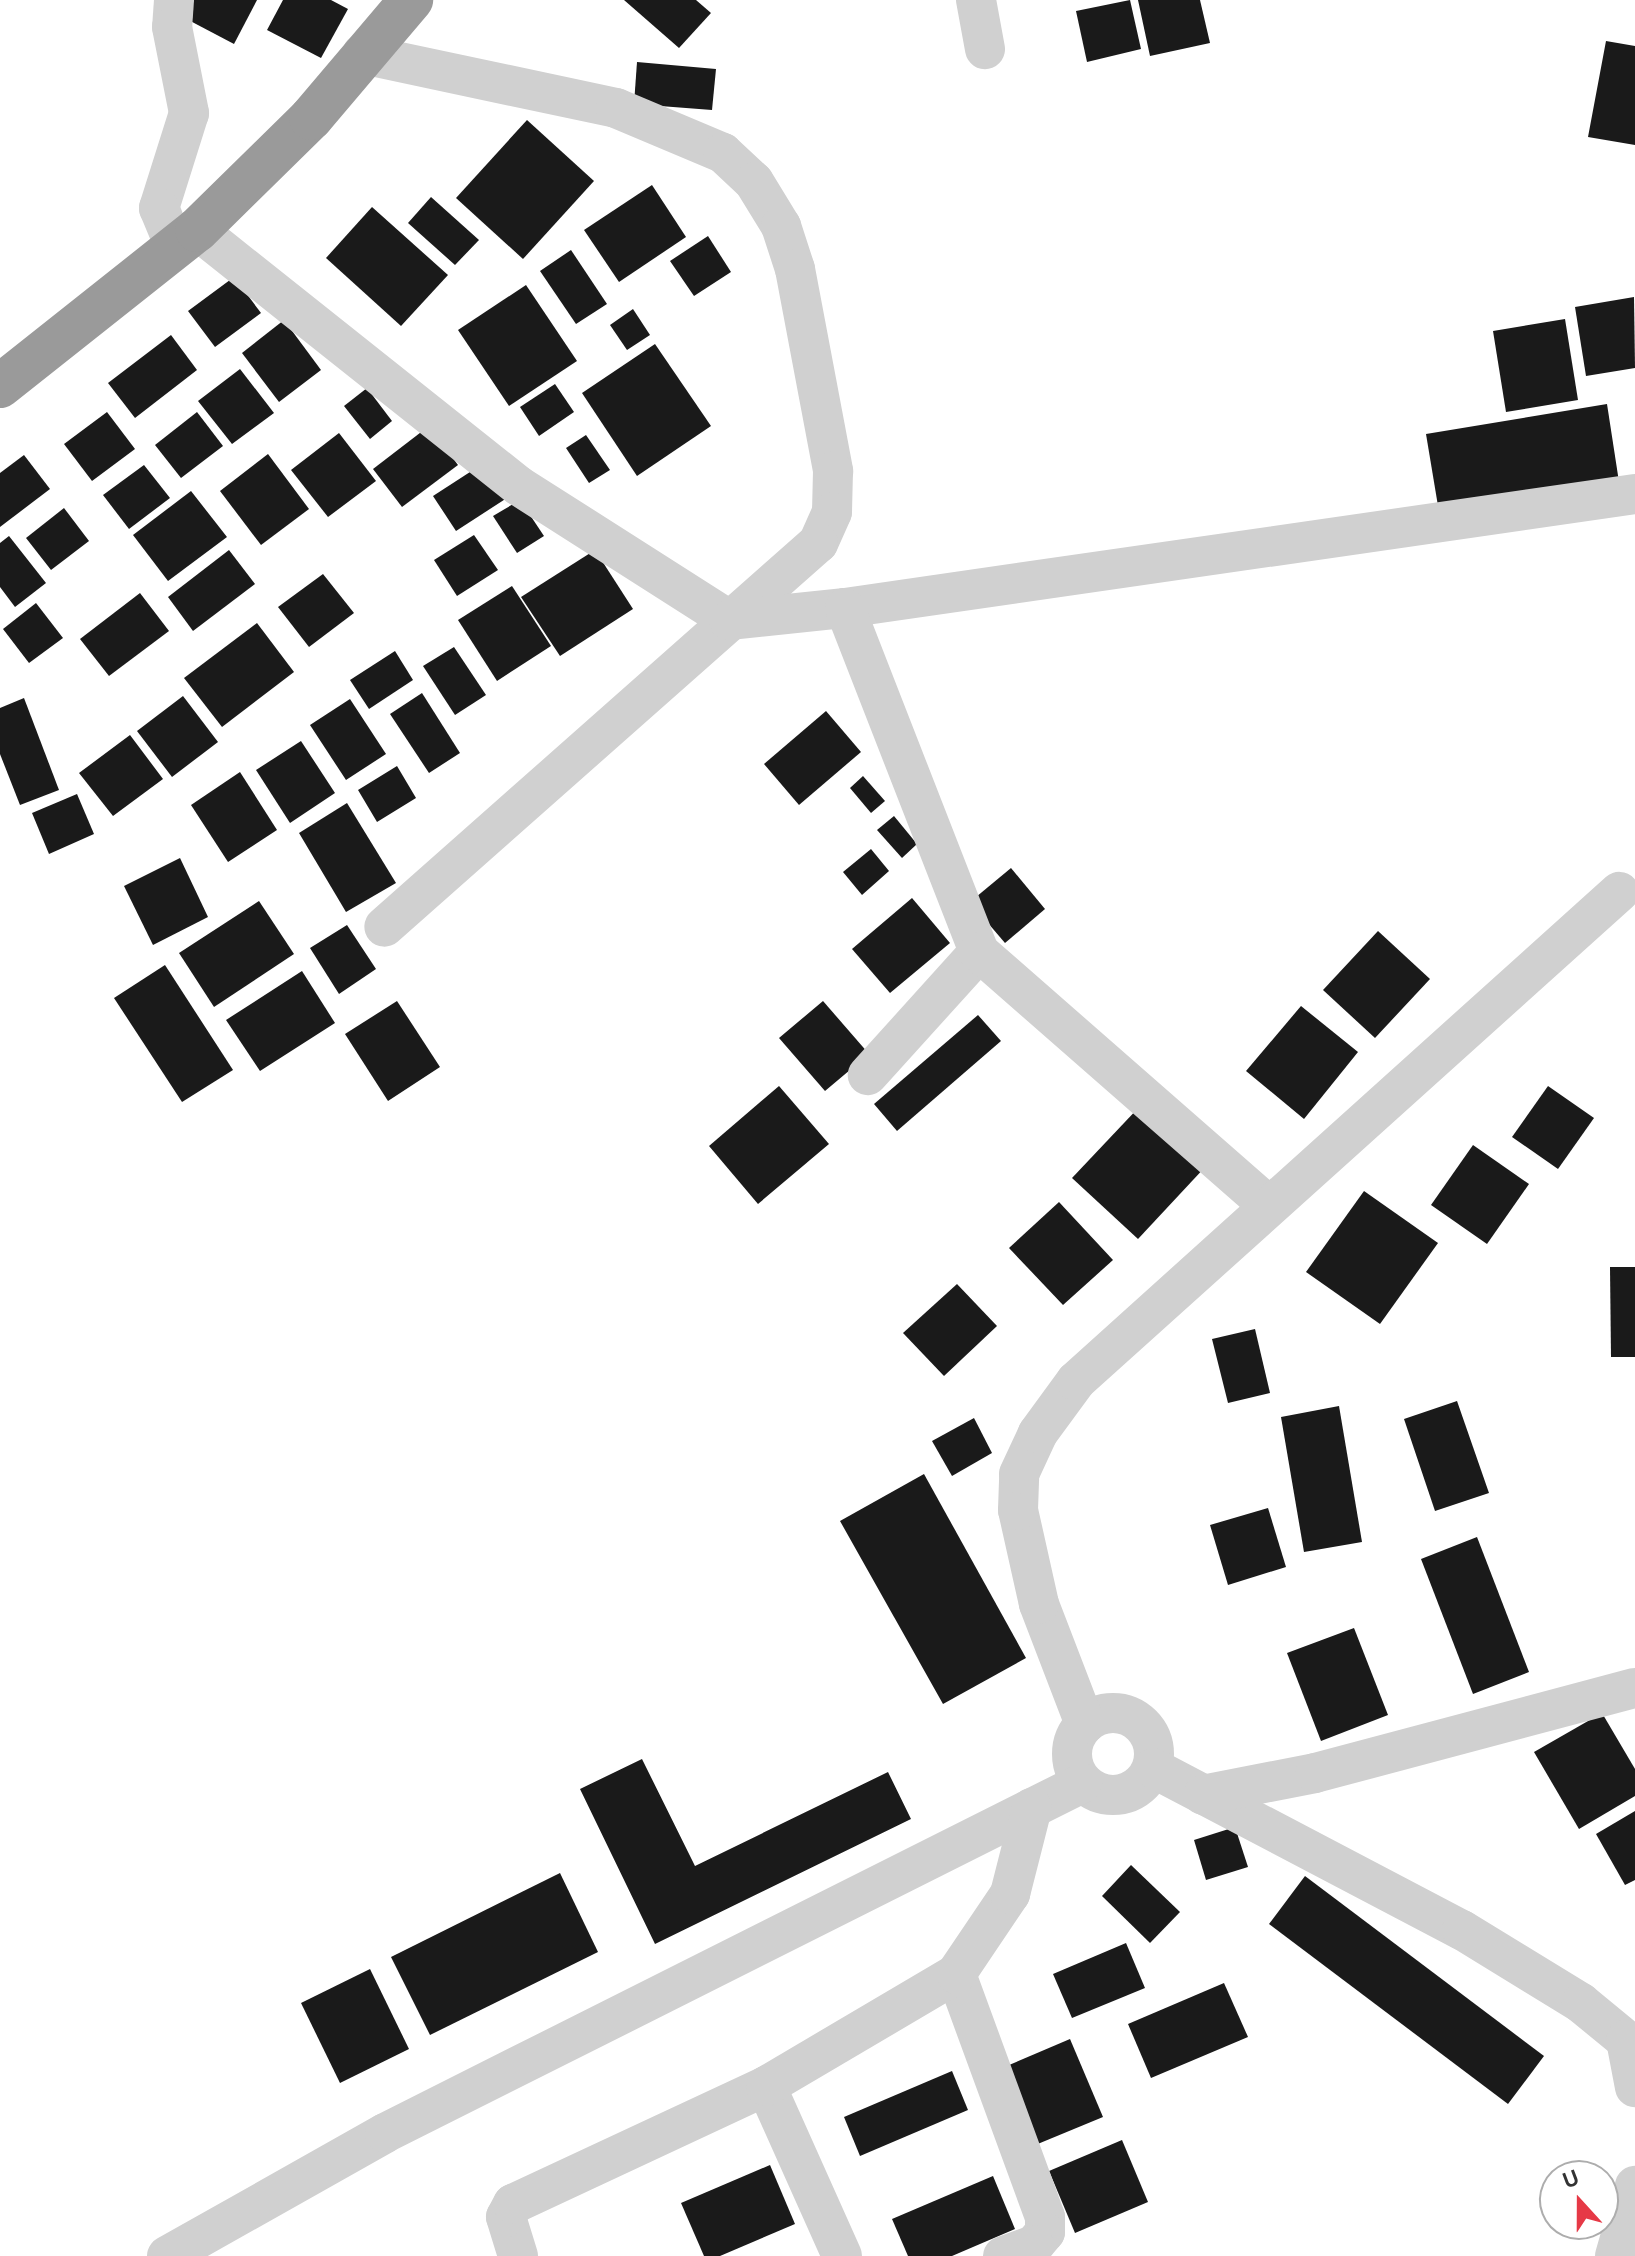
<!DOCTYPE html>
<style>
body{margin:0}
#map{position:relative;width:1635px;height:2256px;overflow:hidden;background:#fff;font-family:"DM Sans",sans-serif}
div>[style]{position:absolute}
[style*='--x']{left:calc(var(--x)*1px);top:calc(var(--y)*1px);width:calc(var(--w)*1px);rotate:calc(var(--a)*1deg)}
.building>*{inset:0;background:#1a1a1a}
.street>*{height:40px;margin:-20px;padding:0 20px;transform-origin:20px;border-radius:20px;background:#d0d0d0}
.street>.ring{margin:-20px;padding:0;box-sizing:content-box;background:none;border:40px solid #d0d0d0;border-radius:50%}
.highway>*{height:44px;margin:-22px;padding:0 22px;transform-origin:22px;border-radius:22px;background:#9a9a9a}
span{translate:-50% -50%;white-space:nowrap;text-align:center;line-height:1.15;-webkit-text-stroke:8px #fff;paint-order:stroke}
.north{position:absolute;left:1539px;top:2160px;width:80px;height:80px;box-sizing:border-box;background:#fff;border:2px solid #adadad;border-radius:50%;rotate:339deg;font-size:22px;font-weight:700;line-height:32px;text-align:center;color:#333}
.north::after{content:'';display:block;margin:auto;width:28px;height:36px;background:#e63946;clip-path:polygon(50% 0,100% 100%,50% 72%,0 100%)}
</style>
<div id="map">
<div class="building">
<i style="clip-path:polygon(184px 0,257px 0,234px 44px,177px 14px)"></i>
<i style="clip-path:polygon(283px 0,331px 0,348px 9px,321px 58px,267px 30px)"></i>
<i style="clip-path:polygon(624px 0,696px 0,711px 13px,679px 48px)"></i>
<i style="clip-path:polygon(1130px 0,1141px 49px,1087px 62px,1076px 11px)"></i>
<i style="clip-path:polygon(1138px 0,1200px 0,1210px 43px,1150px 56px)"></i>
<i style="clip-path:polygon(1606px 41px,1635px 46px,1635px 145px,1588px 137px)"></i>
<i style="clip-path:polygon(637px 62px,716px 69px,712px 110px,634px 104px)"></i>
<i style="clip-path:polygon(527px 120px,594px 181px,523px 259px,456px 198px)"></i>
<i style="clip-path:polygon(652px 185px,686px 237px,619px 282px,584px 230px)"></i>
<i style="clip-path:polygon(431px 197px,479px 240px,455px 265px,408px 223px)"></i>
<i style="clip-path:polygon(372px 207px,448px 275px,401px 326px,326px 258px)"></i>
<i style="clip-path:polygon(708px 236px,731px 272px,694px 296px,670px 261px)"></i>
<i style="clip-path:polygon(571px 250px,607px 304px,576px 324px,540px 271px)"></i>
<i style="clip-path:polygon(234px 277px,261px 313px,215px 347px,188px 311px)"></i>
<i style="clip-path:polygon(526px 285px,577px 361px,509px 406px,458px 330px)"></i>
<i style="clip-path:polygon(1634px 297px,1635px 368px,1586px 376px,1575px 307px)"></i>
<i style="clip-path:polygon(633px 309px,650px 335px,627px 350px,610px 325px)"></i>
<i style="clip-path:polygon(1565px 319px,1578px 400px,1506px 412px,1493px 331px)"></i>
<i style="clip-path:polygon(284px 320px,321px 370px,279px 402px,242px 353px)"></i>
<i style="clip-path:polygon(171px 335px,197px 370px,135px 418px,108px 383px)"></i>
<i style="clip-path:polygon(655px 344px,711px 426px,637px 476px,582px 393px)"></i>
<i style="clip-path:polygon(240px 369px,274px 413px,232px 444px,198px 401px)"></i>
<i style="clip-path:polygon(555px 384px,574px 412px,539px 436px,520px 407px)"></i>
<i style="clip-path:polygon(367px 388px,392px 421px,370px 439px,344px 406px)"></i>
<i style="clip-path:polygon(1607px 404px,1619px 482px,1439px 512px,1426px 434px)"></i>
<i style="clip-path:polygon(107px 412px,135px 449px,92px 481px,64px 444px)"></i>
<i style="clip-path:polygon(197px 412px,223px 446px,181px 478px,155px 445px)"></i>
<i style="clip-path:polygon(429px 426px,458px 465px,402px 507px,373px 469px)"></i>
<i style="clip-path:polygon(339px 433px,376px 481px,328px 517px,291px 470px)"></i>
<i style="clip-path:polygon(586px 435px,610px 470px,589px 483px,566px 448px)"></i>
<i style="clip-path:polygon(268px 454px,309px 509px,261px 545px,220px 491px)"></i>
<i style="clip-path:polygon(24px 455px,50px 489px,0 527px,0 473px)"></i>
<i style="clip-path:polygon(487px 461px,510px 496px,456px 531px,433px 496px)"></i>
<i style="clip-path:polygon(144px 465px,170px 498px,129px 529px,103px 495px)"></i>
<i style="clip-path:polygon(191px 491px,227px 537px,168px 581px,133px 535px)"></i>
<i style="clip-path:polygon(520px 500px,544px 536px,517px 553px,493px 516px)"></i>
<i style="clip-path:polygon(64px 508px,89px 541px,51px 570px,26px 538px)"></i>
<i style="clip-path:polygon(474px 535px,498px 570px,457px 596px,434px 560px)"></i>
<i style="clip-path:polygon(9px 536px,46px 583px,15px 607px,0 587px,0 543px)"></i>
<i style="clip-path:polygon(229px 550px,255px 584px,193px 631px,168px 597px)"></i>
<i style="clip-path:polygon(595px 550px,633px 609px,560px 656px,521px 597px)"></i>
<i style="clip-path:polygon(323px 574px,354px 613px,309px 647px,278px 607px)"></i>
<i style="clip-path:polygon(512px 586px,551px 646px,497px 681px,458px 620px)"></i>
<i style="clip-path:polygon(140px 593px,169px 631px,109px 676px,80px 639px)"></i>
<i style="clip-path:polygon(36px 603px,63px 638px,29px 663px,3px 629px)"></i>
<i style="clip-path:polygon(257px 623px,294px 672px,222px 727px,184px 678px)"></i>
<i style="clip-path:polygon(454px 647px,486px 695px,455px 715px,423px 666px)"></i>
<i style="clip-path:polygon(395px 651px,413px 680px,369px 709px,350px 680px)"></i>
<i style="clip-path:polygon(422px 693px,460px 753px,429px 773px,390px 714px)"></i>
<i style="clip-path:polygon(183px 696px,218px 742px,172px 777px,137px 731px)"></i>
<i style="clip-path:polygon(24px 698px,59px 790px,20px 805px,0 754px,0 708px)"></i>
<i style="clip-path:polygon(350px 699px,386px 754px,346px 780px,310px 725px)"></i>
<i style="clip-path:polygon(826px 711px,861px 752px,799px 805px,764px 764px)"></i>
<i style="clip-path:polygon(130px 735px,163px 779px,113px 816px,79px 773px)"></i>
<i style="clip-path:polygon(301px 741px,335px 793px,290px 823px,256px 770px)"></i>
<i style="clip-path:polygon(397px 766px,416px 798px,377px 822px,358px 790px)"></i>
<i style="clip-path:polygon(240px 772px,277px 830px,228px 862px,191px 805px)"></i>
<i style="clip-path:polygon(863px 776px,885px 801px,871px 813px,850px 788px)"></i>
<i style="clip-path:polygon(77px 794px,94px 834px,49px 854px,32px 813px)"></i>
<i style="clip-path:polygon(347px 803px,396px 883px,346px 912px,299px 833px)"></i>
<i style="clip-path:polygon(894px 816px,917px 844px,902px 858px,877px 830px)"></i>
<i style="clip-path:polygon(871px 849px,889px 871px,862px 895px,843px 872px)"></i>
<i style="clip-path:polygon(180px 858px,208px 917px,153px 945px,124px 886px)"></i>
<i style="clip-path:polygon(1011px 868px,1045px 909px,1005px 943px,970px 902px)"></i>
<i style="clip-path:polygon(912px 898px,950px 943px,890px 993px,852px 949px)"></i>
<i style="clip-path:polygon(259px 901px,294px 954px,214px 1007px,179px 953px)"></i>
<i style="clip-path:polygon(347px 925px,376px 969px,339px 994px,310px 948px)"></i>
<i style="clip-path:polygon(1378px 931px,1430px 979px,1375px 1038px,1323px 990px)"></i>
<i style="clip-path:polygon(165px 965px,233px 1070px,182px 1102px,114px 998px)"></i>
<i style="clip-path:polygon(302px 971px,335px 1023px,260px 1071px,226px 1020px)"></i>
<i style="clip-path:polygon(397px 1001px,440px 1067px,388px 1101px,345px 1034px)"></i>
<i style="clip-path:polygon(823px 1001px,869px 1054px,825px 1091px,779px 1038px)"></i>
<i style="clip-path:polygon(1301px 1006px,1358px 1052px,1304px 1119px,1246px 1071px)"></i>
<i style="clip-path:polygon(978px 1015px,1001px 1041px,897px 1131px,874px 1104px)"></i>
<i style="clip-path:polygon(779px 1086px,829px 1144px,758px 1204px,709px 1146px)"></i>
<i style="clip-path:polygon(1548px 1086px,1594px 1118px,1558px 1169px,1512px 1137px)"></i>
<i style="clip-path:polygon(1141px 1105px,1207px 1165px,1138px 1239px,1072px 1178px)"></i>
<i style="clip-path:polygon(1473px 1145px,1529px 1184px,1487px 1244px,1431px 1205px)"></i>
<i style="clip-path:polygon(1364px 1191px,1438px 1243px,1380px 1324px,1306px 1272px)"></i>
<i style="clip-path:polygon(1059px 1202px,1113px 1260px,1063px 1305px,1009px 1248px)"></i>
<i style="clip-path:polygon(1610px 1267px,1635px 1267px,1635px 1357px,1611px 1357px)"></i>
<i style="clip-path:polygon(957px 1284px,997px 1326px,944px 1376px,903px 1333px)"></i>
<i style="clip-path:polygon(1255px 1329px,1270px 1393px,1228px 1403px,1212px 1339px)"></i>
<i style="clip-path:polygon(1457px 1401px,1489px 1493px,1435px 1511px,1404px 1419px)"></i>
<i style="clip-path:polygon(1339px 1406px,1362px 1542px,1304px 1552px,1281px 1417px)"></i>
<i style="clip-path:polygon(974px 1418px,992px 1453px,952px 1476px,932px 1441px)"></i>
<i style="clip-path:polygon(924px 1474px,1026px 1658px,943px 1704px,840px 1521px)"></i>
<i style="clip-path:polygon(1268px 1508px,1286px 1567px,1228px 1585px,1210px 1525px)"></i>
<i style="clip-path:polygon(1477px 1537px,1529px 1672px,1473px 1694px,1421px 1559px)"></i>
<i style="clip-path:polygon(1354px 1628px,1388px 1715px,1321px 1741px,1287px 1653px)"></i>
<i style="clip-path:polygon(1602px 1713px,1635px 1769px,1635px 1796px,1579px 1829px,1534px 1752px)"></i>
<i style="clip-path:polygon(642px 1759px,695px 1866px,888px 1772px,911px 1819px,655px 1944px,580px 1789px)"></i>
<i style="clip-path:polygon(1635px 1811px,1635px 1880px,1625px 1885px,1596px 1834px)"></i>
<i style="clip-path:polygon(1235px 1827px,1248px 1867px,1206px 1880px,1194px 1840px)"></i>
<i style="clip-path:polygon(1131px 1865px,1180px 1912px,1150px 1943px,1102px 1896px)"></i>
<i style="clip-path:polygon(560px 1873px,598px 1952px,430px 2035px,391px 1957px)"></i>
<i style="clip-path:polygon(1305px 1876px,1544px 2056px,1508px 2104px,1269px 1924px)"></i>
<i style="clip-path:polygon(1126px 1943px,1145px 1988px,1072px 2018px,1053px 1974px)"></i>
<i style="clip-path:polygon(370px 1969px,409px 2049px,340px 2083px,301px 2003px)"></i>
<i style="clip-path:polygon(1224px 1983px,1248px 2037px,1151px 2078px,1128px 2024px)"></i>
<i style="clip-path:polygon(1070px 2039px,1103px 2117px,1028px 2148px,995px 2071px)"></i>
<i style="clip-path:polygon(952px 2071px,968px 2110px,860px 2156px,844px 2117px)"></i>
<i style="clip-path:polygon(1122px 2140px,1148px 2202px,1075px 2233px,1049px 2171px)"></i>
<i style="clip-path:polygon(770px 2165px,795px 2224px,720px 2256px,704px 2256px,681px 2203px)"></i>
<i style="clip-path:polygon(993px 2176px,1015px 2229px,952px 2256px,908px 2256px,892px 2219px)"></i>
</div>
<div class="street">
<i style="--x:174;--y:0;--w:27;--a:94"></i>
<i style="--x:172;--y:27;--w:88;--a:78.8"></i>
<i style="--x:189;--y:113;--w:100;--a:107.5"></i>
<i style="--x:159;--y:208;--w:44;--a:67.5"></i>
<i style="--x:976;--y:0;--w:50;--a:79.6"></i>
<i style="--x:362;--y:54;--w:260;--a:12"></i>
<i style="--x:616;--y:108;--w:116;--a:22.8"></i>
<i style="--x:723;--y:153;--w:42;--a:43.1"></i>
<i style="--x:754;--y:182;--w:52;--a:58.5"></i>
<i style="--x:781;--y:226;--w:45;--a:72"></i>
<i style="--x:795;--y:269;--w:206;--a:79.3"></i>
<i style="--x:833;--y:471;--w:41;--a:91.4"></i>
<i style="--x:832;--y:512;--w:34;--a:114"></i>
<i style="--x:818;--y:543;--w:579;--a:138.5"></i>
<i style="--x:197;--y:230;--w:411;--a:38.5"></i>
<i style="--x:519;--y:486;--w:249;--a:32.5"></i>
<i style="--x:729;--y:620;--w:117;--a:-5.9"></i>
<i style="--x:845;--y:608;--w:798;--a:-8.21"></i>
<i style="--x:845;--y:608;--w:369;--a:68.7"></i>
<i style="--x:979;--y:952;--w:166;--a:132.1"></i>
<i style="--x:979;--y:952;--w:384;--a:41.2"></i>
<i class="ring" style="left:1072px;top:1713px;width:42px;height:42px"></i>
<i style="--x:1085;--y:1724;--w:129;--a:-111"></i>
<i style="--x:1039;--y:1604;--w:96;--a:-102.6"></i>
<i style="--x:1018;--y:1510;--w:36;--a:-88"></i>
<i style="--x:1019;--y:1474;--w:45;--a:-65.1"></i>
<i style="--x:1038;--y:1433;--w:64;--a:-53.8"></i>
<i style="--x:1076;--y:1381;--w:731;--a:-42"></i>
<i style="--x:1153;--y:1768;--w:349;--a:27.7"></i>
<i style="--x:1462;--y:1930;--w:140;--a:31.5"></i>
<i style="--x:1581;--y:2003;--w:58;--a:39.4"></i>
<i style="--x:1626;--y:2040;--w:48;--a:79.2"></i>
<i style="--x:1203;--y:1795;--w:114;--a:-11.1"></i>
<i style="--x:1315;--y:1773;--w:331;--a:-14.9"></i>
<i style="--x:956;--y:1974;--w:259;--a:69.9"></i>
<i style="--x:1045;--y:2217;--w:15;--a:90"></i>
<i style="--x:1045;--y:2232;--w:17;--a:130"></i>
<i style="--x:1034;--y:2245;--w:33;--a:160"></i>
<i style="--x:766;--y:2086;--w:186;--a:65.9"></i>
<i style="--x:167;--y:2256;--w:250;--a:-29.4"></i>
<i style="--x:385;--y:2133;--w:780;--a:-26.66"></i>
<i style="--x:518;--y:2256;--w:41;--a:-107.1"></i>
<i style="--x:506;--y:2217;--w:15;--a:-62"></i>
<i style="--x:513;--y:2204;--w:279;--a:-25"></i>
<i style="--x:766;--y:2086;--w:221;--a:-30.5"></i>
<i style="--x:956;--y:1974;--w:97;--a:-56"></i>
<i style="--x:1010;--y:1894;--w:89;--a:-75.7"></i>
<i style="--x:1615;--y:2256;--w:73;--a:-74.1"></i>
</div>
<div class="highway">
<i style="--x:0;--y:386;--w:251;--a:-38.4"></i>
<i style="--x:197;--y:230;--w:160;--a:-44.5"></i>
<i style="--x:311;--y:118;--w:155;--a:-49.7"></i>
</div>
<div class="north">U</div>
</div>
